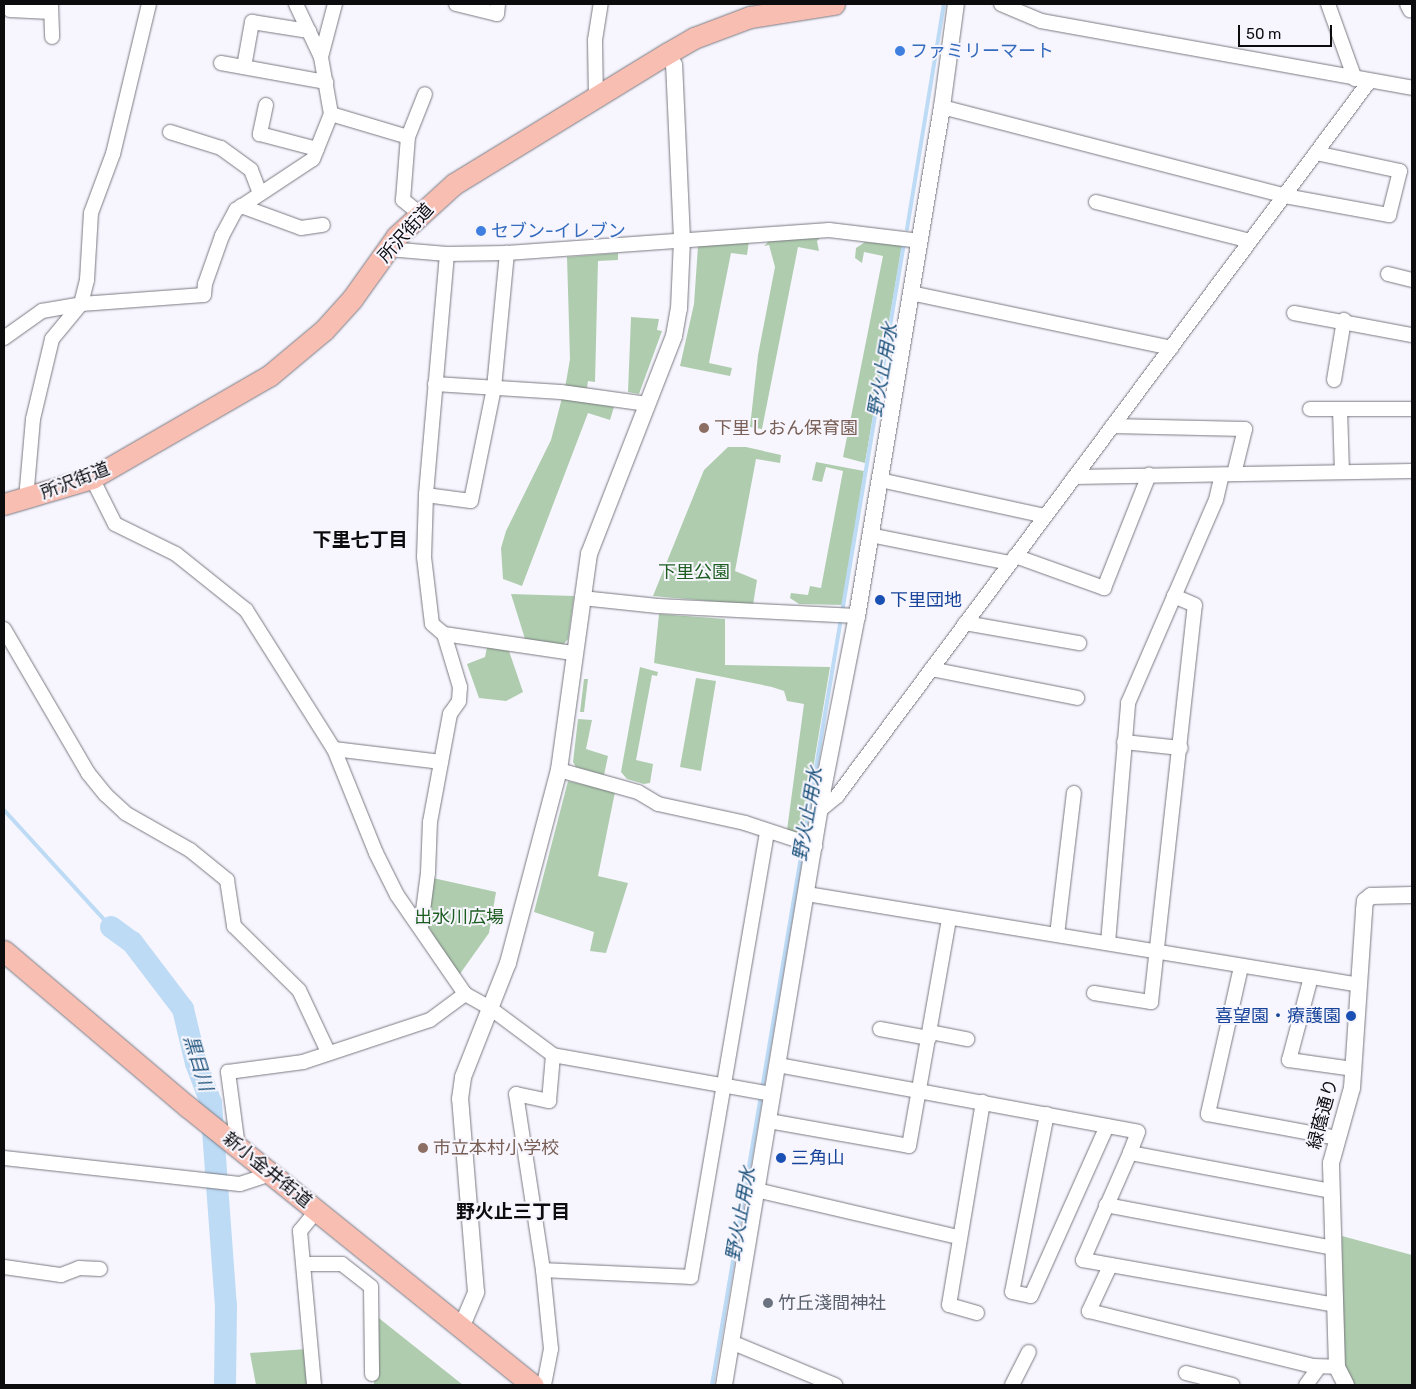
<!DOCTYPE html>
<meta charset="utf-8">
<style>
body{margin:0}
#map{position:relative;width:1416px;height:1389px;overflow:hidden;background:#f7f6fe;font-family:Rubik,"Noto Sans JP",sans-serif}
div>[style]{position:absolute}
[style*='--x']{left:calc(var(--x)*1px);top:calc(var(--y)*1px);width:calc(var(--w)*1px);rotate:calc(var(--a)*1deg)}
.green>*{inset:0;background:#afcdae}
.stream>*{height:4px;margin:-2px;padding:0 2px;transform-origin:2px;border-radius:2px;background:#bddbf5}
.river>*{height:22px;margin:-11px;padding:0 11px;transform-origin:11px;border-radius:11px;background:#bddbf5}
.roads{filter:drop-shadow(0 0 1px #7a7981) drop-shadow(0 0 1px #7a7981)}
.minor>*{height:14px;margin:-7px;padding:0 7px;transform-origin:7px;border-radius:7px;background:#fff}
.tertiary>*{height:16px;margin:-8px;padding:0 8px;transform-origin:8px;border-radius:8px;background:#fff}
.primary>*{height:21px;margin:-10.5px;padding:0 10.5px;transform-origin:10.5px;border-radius:10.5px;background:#f9beb2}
.dots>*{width:14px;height:14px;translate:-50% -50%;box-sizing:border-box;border:2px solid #f7f6fe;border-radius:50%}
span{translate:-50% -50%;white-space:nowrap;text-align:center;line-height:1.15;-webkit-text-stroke:4px #f7f6fe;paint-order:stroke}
.shop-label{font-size:18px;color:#366cbe}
.left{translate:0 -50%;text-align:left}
.street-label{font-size:18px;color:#0c0c0f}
.education-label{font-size:18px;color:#785e54}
.park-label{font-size:18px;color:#1e5d22}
.transit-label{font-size:18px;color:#164399}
.right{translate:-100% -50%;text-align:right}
.worship-label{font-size:18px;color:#5b616d}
.water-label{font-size:19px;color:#1b517a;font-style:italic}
.neighbourhood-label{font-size:19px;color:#0c0c0f;font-weight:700}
.frame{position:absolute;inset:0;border:5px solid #0c0c0f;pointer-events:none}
.scale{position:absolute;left:1238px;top:25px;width:94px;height:22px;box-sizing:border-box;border:2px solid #0c0c0f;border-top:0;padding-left:6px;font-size:15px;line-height:18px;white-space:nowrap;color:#0c0c0f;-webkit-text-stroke:4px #f7f6fe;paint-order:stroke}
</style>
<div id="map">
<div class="green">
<i style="clip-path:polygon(820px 238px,817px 241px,819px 251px,798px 247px,762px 429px,750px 427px,758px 355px,775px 267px,769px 245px,764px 246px,770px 240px)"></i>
<i style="clip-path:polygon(749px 241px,747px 255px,731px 253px,709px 363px,732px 368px,730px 376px,680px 366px,694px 304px,698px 246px)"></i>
<i style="clip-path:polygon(865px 242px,902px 245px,865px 463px,843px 457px,883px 256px,864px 252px,862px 263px,855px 258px,856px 248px)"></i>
<i style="clip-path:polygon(618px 253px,618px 260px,598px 261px,595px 382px,588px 381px,587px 388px,565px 388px,570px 359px,567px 257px)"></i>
<i style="clip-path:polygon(631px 317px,659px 319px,657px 330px,662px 331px,639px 394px,628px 392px)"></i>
<i style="clip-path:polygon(562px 398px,614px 407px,610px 420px,588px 413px,522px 586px,503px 579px,501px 548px,506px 531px,551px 440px)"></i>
<i style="clip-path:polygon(728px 447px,746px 447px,781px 455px,780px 463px,756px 459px,735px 571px,757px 580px,753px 605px,653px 596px,704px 470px)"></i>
<i style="clip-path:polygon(816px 462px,864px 471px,843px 605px,799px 604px,790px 598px,791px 593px,808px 595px,810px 586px,821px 588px,843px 471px,826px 467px,822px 482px,812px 480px)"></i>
<i style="clip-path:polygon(511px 594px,574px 596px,568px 639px,563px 645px,526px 642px)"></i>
<i style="clip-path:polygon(659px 614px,725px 619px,725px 665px,830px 667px,802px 835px,787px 830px,804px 704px,787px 701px,784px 691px,772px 687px,654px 663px)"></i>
<i style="clip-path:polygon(487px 647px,509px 651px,523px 692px,506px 701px,479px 698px,467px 664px,485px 657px)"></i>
<i style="clip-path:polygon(640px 667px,658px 672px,657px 676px,652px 675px,636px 760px,653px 764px,650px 783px,644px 784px,627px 779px,621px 772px)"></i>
<i style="clip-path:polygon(696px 678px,716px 681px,701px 771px,680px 767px)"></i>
<i style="clip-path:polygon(584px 679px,588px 679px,584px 712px,580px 712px)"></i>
<i style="clip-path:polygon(578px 719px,592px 720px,586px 749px,608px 756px,604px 775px,576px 767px,573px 762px)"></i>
<i style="clip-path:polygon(568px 781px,615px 792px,598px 876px,628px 883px,606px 953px,590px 951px,594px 932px,534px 912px)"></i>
<i style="clip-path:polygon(433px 878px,496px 892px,489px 933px,457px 978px,426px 922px)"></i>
<i style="clip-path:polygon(1342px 1236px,1412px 1255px,1412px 1385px,1354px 1385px,1343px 1363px)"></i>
<i style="clip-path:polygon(375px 1315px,463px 1385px,374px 1385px)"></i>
<i style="clip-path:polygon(307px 1349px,310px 1385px,256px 1385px,250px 1353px)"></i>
</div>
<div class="stream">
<i style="--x:907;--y:229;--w:228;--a:-80.7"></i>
<i style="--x:4;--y:810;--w:159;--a:47.6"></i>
<i style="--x:762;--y:1089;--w:858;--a:-80.47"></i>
<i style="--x:712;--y:1385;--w:293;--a:-80.4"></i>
</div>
<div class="river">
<i style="--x:111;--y:927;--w:26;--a:36"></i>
<i style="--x:132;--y:942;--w:84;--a:52.7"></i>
<i style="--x:183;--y:1009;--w:56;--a:76.5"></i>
<i style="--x:196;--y:1063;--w:43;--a:69.4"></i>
<i style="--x:211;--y:1103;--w:203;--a:85.8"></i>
<i style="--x:226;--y:1305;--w:80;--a:90.7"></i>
</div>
<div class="roads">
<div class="minor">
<i style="--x:51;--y:4;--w:33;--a:88"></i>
<i style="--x:456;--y:4;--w:42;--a:13.7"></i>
<i style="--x:497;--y:14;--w:10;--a:-84"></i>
<i style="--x:1001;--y:4;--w:43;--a:23"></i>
<i style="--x:1041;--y:21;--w:377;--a:10.2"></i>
<i style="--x:1328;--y:4;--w:80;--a:70.2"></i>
<i style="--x:1407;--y:4;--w:7;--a:63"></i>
<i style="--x:10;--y:10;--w:41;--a:2.8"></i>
<i style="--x:321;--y:57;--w:55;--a:-75.2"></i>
<i style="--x:221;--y:63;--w:107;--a:10.3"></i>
<i style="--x:244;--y:67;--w:46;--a:-79.9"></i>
<i style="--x:252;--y:22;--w:58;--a:9"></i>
<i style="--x:596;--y:98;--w:58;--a:-91"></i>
<i style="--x:595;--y:40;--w:36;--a:-81"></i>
<i style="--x:266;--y:105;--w:30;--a:102"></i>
<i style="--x:260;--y:134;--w:59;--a:14.7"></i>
<i style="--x:942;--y:107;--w:354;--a:14.5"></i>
<i style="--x:1285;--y:196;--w:106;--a:10.4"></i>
<i style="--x:1389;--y:215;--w:45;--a:-76"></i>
<i style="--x:1400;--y:171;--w:86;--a:-167.9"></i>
<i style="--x:331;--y:114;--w:80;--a:16.6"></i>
<i style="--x:170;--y:132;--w:53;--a:17.4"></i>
<i style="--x:221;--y:148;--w:37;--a:36"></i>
<i style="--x:251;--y:170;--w:25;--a:69"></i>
<i style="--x:1096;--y:202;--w:159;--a:14.2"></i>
<i style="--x:241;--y:206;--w:64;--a:20.1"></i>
<i style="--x:301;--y:228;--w:22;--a:-8"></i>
<i style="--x:419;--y:213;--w:21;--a:-141"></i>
<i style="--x:403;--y:200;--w:63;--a:-85.5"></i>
<i style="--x:408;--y:137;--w:46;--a:-68.4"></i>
<i style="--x:388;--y:249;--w:59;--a:4.8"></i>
<i style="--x:447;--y:254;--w:60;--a:-1"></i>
<i style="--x:507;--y:253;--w:323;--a:-4.1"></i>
<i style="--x:829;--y:230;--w:92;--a:6.9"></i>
<i style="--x:447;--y:254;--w:242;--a:95"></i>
<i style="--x:426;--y:495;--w:62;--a:91.8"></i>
<i style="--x:424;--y:557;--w:67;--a:83.2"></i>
<i style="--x:432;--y:624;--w:16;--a:40"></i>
<i style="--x:444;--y:634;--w:130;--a:8.4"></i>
<i style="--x:1388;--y:274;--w:25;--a:14"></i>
<i style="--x:911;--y:293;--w:266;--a:11.9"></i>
<i style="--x:1294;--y:313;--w:120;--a:10.6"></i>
<i style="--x:4;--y:338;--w:47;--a:-35.4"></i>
<i style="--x:42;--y:311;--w:40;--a:-10"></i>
<i style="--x:81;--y:304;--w:123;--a:-4.2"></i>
<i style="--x:204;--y:295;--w:11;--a:-85"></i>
<i style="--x:205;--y:284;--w:51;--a:-70.5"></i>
<i style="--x:222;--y:236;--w:30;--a:-62"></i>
<i style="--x:236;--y:210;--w:92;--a:-33.5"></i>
<i style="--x:313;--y:159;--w:48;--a:-68.2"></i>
<i style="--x:331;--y:114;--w:58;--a:-100"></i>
<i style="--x:321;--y:57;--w:59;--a:-115.3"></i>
<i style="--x:1334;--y:380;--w:61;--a:-80.5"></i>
<i style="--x:435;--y:384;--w:126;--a:3.6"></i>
<i style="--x:561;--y:392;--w:87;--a:7.9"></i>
<i style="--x:1310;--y:409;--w:102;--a:0"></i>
<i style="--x:1340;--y:409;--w:63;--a:88.2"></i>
<i style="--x:1112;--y:426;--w:133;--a:1.3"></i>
<i style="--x:1245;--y:429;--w:46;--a:103.7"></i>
<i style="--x:1074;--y:477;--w:338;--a:-1"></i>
<i style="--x:92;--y:478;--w:51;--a:63.4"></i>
<i style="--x:115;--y:524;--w:68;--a:26.2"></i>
<i style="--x:176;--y:554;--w:90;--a:38.7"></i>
<i style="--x:246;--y:610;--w:165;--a:57.7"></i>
<i style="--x:334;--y:749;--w:112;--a:68"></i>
<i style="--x:376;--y:853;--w:47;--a:63.4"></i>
<i style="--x:397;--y:895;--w:120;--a:55.5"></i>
<i style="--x:880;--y:480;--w:169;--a:12.3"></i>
<i style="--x:426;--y:495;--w:45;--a:7.6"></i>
<i style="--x:471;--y:501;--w:115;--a:-78.5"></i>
<i style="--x:494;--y:388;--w:136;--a:-84.5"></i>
<i style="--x:26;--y:499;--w:80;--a:-85"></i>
<i style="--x:33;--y:419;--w:82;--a:-76.6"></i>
<i style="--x:52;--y:339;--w:45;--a:-50.4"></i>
<i style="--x:81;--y:304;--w:25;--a:-76"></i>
<i style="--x:87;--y:280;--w:67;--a:-86.6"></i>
<i style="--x:91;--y:213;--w:63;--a:-69.6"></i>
<i style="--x:113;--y:154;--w:154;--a:-76.5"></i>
<i style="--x:870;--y:535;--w:143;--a:11.3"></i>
<i style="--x:1015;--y:556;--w:95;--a:19.8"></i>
<i style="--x:1104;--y:588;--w:122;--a:-68.3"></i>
<i style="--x:582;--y:598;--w:76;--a:6"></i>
<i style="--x:658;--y:606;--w:199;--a:2.9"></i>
<i style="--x:965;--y:623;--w:116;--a:10"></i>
<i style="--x:4;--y:629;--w:167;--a:59.7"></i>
<i style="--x:88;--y:773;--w:28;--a:51"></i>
<i style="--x:106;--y:795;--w:26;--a:43"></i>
<i style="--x:125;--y:813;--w:75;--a:29.6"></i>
<i style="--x:190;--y:850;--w:48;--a:39"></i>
<i style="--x:227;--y:880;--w:47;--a:81.3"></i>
<i style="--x:234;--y:926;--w:91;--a:44.6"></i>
<i style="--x:299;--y:990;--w:68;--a:64.9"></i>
<i style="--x:931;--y:669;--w:149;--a:11.2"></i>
<i style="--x:1124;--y:742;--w:57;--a:6"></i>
<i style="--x:334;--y:749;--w:108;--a:6.9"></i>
<i style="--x:559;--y:770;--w:82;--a:15.6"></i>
<i style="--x:638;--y:792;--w:23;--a:31"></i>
<i style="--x:658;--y:804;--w:89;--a:12.3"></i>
<i style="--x:745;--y:823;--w:74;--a:18.2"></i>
<i style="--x:820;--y:810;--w:22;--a:-39"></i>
<i style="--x:837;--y:796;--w:889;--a:-53.32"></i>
<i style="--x:807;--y:894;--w:560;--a:9.34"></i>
<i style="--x:421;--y:926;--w:53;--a:-82.5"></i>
<i style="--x:428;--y:873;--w:51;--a:-87.8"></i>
<i style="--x:430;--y:822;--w:110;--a:-79.5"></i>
<i style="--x:450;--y:714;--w:16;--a:-55"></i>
<i style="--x:459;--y:701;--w:14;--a:-86"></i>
<i style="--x:460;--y:687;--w:55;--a:-106.8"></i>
<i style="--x:1057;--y:935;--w:143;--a:-83.2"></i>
<i style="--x:1108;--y:943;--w:241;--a:-85.2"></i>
<i style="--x:1128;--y:703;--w:221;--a:-66.6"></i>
<i style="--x:1216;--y:500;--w:26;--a:-77"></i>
<i style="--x:1241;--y:967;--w:151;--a:102.7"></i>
<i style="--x:1208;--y:1114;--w:131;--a:10.5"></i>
<i style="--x:1311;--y:977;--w:86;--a:104.8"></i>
<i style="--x:1289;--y:1060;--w:66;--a:7.9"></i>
<i style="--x:1094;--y:993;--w:58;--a:9"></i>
<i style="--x:1151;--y:1002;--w:399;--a:-83.7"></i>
<i style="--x:1195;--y:605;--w:23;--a:-157"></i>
<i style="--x:880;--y:1029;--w:50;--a:10.4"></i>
<i style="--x:930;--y:1032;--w:38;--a:11"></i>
<i style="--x:778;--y:1065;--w:366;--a:10.5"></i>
<i style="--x:1138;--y:1132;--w:22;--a:111"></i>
<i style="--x:1130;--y:1153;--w:205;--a:10.7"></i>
<i style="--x:1047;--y:1114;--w:181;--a:101.1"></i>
<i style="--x:1012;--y:1292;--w:19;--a:12"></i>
<i style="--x:1031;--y:1296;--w:186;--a:-65.9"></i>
<i style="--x:769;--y:1121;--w:142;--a:10.1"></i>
<i style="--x:909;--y:1146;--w:231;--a:-80"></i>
<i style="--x:238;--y:1147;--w:76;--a:-97.6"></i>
<i style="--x:228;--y:1072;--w:76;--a:-7.6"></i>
<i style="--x:303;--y:1062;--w:134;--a:-18.3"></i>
<i style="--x:430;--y:1020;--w:44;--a:-36.6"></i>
<i style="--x:465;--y:994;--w:29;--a:29"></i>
<i style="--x:490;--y:1008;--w:79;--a:36.7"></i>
<i style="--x:553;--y:1055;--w:223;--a:10.1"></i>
<i style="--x:1130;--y:1153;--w:117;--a:113.7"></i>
<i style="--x:1083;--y:1260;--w:256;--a:10.1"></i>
<i style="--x:4;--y:1158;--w:237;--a:6.3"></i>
<i style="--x:240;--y:1184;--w:32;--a:-18"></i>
<i style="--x:756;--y:1190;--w:207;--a:13.1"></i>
<i style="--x:1106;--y:1205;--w:231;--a:10.7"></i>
<i style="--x:304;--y:1264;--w:38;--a:0"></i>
<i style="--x:342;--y:1264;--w:37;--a:38"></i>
<i style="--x:371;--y:1287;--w:87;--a:89.3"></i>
<i style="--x:1110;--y:1266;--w:50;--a:115"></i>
<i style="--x:1089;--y:1311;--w:231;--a:13.8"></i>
<i style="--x:1313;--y:1366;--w:24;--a:2"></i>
<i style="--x:4;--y:1267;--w:58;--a:8"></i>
<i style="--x:61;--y:1275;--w:19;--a:-21"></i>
<i style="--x:79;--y:1268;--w:21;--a:3"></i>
<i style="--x:543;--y:1270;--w:148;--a:2.7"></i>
<i style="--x:691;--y:1277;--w:452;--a:-80.3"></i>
<i style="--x:977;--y:1313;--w:29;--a:-164"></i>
<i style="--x:949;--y:1305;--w:206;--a:-80.5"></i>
<i style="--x:731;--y:1342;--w:113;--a:22.5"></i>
<i style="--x:1186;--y:1373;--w:48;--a:14.6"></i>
<i style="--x:314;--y:1385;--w:155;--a:-95.2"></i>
<i style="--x:300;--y:1231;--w:26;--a:-51"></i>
<i style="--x:544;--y:1385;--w:37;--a:-79"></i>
<i style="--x:551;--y:1349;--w:79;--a:-95.8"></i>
<i style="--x:543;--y:1270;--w:178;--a:-98.7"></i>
<i style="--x:516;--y:1094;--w:34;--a:12"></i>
<i style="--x:549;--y:1101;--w:46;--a:-85"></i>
<i style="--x:1012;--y:1385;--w:37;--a:-63"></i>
<i style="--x:1306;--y:1385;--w:22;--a:-54"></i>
</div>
<div class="tertiary">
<i style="--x:461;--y:1328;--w:39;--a:-67"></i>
<i style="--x:476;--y:1292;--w:194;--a:-94.7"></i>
<i style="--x:460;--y:1099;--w:22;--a:-82"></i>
<i style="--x:463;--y:1077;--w:123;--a:-68.5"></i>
<i style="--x:508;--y:963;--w:200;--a:-75.2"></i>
<i style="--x:559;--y:770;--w:218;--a:-82.1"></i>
<i style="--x:589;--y:554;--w:234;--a:-68.7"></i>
<i style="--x:674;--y:336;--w:27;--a:-80"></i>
<i style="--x:679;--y:309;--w:70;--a:-87.5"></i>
<i style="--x:682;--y:239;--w:174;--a:-92.6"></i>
<i style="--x:674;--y:65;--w:13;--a:-117"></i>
<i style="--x:724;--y:1385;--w:604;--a:-80.57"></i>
<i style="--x:823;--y:789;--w:176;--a:-78.9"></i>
<i style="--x:857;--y:616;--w:516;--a:-80.52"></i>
<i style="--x:942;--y:107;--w:104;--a:-82.3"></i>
<i style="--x:1346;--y:1385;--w:20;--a:-117"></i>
<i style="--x:1337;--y:1367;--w:204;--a:-91.7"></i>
<i style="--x:1331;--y:1163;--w:78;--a:-74.4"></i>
<i style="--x:1352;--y:1088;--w:178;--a:-86.1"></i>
<i style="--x:1364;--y:910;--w:9;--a:-84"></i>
<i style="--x:1365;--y:901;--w:8;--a:-40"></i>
<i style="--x:1371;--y:896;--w:41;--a:-1.4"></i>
</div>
<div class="primary">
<i style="--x:4;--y:504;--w:92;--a:-16.5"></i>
<i style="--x:92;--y:478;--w:204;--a:-30"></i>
<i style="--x:269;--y:376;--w:72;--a:-39.9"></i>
<i style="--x:324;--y:330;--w:42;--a:-47.9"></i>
<i style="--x:352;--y:299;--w:77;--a:-54.5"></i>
<i style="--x:397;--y:236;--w:77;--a:-42.4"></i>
<i style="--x:454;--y:184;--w:251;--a:-31.5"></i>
<i style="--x:668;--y:53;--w:30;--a:-30"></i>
<i style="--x:694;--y:38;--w:60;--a:-20.6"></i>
<i style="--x:750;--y:17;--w:85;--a:-8.8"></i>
<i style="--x:4;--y:951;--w:241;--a:40.3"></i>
<i style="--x:188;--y:1107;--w:443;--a:38.9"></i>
</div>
</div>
<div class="dots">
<i style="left:900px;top:51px;background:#3f7fe0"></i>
<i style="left:481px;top:231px;background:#3f7fe0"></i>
<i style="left:704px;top:428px;background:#8d6e63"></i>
<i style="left:880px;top:600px;background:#1a4fb4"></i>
<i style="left:1351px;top:1016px;background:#1a4fb4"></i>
<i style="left:423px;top:1148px;background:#8d6e63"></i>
<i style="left:781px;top:1158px;background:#1a4fb4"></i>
<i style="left:768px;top:1303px;background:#6b7280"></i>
</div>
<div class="shop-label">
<span class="left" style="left:910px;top:51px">ファミリーマート</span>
<span class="left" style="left:491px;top:231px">セブン-イレブン</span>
</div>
<div class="street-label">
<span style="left:406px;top:233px;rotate:-48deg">所沢街道</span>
<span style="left:75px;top:481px;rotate:-21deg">所沢街道</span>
<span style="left:1323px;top:1114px;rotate:-75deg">緑蔭通り</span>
<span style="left:267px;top:1170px;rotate:39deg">新小金井街道</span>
</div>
<div class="education-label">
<span class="left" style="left:714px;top:428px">下里しおん保育園</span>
<span class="left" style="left:433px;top:1148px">市立本村小学校</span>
</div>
<div class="park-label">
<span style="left:694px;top:572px">下里公園</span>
<span style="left:459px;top:917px">出水川広場</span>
</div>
<div class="transit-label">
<span class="left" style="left:890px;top:600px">下里団地</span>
<span class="right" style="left:1341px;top:1016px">喜望園・療護園</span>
<span class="left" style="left:791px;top:1158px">三角山</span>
</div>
<div class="worship-label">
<span class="left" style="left:778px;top:1303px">竹丘淺間神社</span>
</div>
<div class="water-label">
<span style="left:883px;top:370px;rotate:-80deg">野火止用水</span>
<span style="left:808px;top:814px;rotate:-80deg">野火止用水</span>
<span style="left:198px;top:1063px;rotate:73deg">黒目川</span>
<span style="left:741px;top:1214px;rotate:-80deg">野火止用水</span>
</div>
<div class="neighbourhood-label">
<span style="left:360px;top:540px">下里七丁目</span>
<span style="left:513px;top:1212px">野火止三丁目</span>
</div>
<div class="frame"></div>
<div class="scale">50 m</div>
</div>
